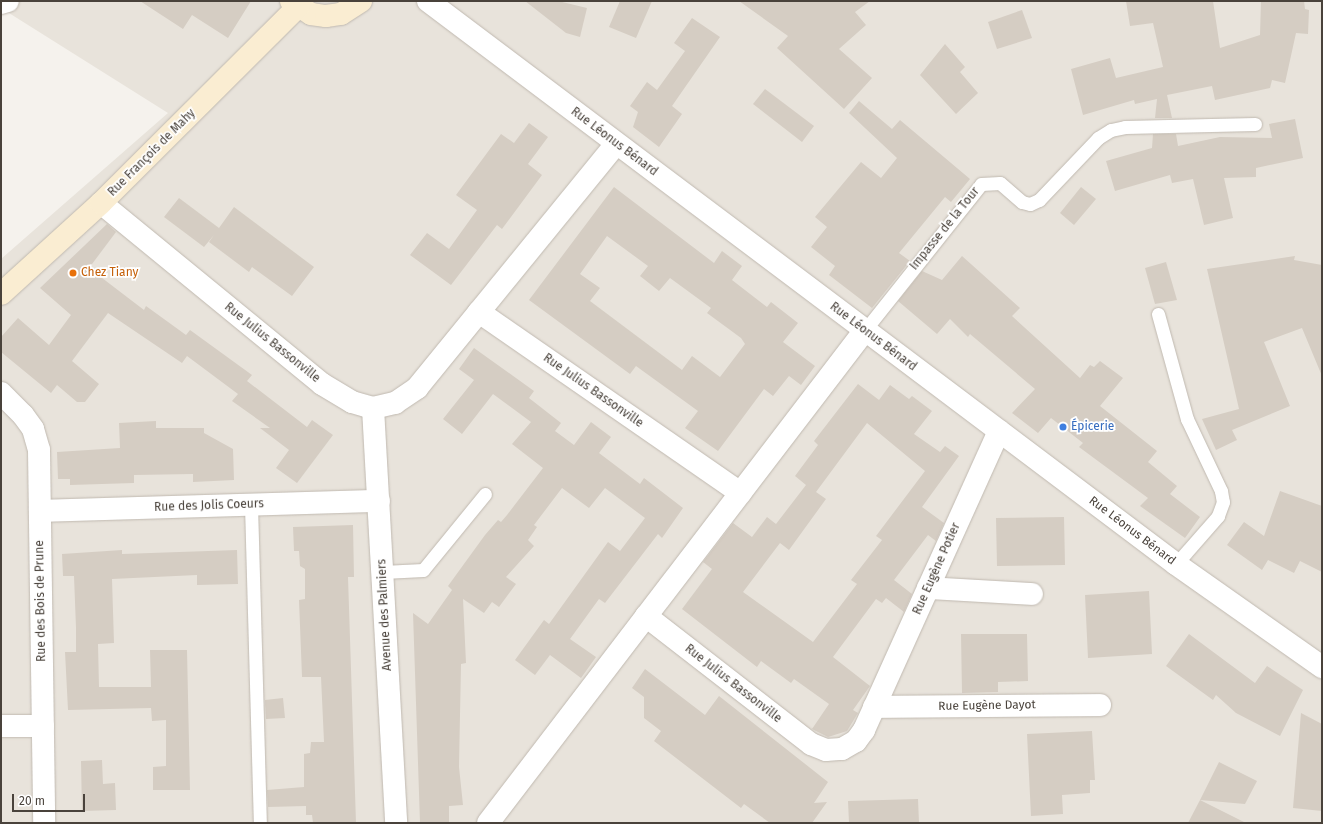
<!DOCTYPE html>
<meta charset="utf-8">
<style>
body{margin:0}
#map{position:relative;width:1323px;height:824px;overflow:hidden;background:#f5f2ed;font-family:"Fira Sans",sans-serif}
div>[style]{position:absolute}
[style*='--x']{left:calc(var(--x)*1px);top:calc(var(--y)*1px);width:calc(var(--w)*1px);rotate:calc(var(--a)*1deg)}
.residential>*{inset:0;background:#e8e3db}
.building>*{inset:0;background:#d5cdc3}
.roads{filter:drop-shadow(0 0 1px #c0b9b0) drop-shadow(0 0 1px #c0b9b0)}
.service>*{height:13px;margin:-6.5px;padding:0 6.5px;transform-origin:6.5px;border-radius:6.5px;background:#fff}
.minor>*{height:22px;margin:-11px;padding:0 11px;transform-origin:11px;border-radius:11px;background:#fff}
.tertiary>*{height:22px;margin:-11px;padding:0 11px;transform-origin:11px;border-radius:11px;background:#fff}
.secondary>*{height:22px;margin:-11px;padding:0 11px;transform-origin:11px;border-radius:11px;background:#faedd2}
.dots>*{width:11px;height:11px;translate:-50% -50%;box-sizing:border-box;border:2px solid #fff;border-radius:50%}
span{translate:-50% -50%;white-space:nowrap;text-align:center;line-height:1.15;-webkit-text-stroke:3.5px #fff;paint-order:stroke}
.street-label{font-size:12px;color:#49423b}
.food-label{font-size:12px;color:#c56008}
.left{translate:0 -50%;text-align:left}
.shop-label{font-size:12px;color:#366cbe}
.frame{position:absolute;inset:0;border:2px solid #49423b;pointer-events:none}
.scale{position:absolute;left:12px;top:794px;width:73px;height:18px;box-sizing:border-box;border:2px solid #49423b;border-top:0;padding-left:5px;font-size:12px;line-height:14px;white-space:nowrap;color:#49423b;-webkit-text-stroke:3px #fff;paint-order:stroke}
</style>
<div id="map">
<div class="residential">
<i style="clip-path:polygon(1px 1px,1322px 1px,1322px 823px,1px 823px,1px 259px,168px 113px,1px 8px)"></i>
</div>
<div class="building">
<i style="clip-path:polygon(140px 1px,251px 1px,228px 38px,192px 15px,183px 29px)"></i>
<i style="clip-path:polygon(525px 1px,558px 1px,587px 8px,580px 37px,566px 33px)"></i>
<i style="clip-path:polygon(620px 1px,652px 1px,636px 38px,609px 27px)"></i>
<i style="clip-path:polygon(739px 1px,870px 1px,855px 12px,866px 25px,839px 49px,872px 78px,844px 109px,777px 48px,788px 36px)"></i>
<i style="clip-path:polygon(1126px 1px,1213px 1px,1220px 48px,1260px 35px,1261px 1px,1304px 1px,1305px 9px,1309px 10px,1308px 34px,1296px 33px,1285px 83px,1272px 80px,1270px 88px,1215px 100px,1212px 86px,1167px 95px,1172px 118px,1155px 118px,1157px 99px,1135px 104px,1134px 100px,1083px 115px,1071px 69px,1110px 58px,1116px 78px,1163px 67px,1153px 23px,1130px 26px)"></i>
<i style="clip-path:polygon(1022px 10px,1032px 38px,997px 49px,988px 22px)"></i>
<i style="clip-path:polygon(692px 18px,720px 37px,672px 106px,682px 114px,659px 147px,633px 127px,638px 112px,630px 106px,647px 82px,657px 90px,685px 51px,674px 43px)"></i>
<i style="clip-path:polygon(945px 44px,965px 67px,960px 72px,978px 93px,956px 114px,920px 75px)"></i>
<i style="clip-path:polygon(765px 89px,814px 126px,802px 142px,753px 104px)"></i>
<i style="clip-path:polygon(859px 101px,892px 129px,900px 120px,970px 179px,951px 202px,945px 197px,899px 253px,910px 261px,872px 308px,829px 275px,835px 266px,811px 247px,827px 227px,815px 217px,861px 162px,881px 178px,897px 158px,849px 113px)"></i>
<i style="clip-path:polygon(1295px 119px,1303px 158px,1256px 168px,1256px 177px,1224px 178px,1233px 218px,1204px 225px,1193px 179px,1172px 183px,1170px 175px,1115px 191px,1106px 161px,1152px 148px,1153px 134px,1176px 134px,1178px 146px,1220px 137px,1272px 138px,1269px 124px)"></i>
<i style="clip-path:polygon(529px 123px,548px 137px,528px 164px,542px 175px,502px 229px,497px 225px,451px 285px,410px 255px,427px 233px,449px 249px,477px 210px,456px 195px,501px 134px,514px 143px)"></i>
<i style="clip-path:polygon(evenodd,614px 187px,714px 263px,722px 251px,742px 266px,732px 280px,767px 307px,771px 302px,798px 323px,783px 342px,815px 366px,801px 385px,789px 376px,773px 396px,764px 389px,718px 451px,685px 428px,698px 411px,636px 366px,630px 374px,529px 300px,614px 187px,607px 236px,648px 266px,640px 276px,659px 291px,670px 278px,711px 308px,707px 313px,741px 338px,745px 344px,720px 377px,692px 356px,682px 370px,590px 301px,600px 288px,580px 274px,607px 236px)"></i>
<i style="clip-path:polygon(1081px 187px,1096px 199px,1074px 225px,1060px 213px)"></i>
<i style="clip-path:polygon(179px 198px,219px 228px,234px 207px,314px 267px,292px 296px,252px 267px,249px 272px,209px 242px,214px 235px,204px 247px,164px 217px)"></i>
<i style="clip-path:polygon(107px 224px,116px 232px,89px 268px,144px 310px,146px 306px,186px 335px,190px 330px,252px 375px,247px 381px,307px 427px,312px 420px,333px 435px,297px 483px,276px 468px,289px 450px,260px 428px,270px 428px,232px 401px,238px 394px,187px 356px,182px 363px,108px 313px,72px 361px,99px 384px,85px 402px,77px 402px,57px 385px,51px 393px,1px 352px,1px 337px,18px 318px,49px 345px,71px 315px,40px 288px)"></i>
<i style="clip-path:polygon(962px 256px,1020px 308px,1012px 316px,1080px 378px,1090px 365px,1094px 367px,1100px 361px,1123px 378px,1100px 406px,1157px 451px,1148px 462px,1177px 486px,1170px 494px,1200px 517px,1185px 538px,1140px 506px,1148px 498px,1079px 447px,1083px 443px,1051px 418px,1038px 433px,1012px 413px,1035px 389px,970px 334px,968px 337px,950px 319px,937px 334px,898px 301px,922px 271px,942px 280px)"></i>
<i style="clip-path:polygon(1295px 256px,1294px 260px,1322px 265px,1322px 376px,1302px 328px,1264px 342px,1290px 406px,1232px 430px,1237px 440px,1216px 450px,1202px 419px,1239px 409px,1207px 269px)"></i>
<i style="clip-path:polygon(1166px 262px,1177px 300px,1155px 304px,1145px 268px)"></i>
<i style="clip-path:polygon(474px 348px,534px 391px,529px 398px,561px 423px,555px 431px,574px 445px,591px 422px,611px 437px,599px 453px,640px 484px,644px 478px,683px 508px,662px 538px,658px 534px,605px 603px,599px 599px,570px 639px,596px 657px,581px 678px,550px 655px,535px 675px,515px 660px,544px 620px,549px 624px,608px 542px,620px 551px,645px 518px,605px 488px,589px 508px,562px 488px,534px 525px,537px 527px,528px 540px,534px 546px,506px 577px,516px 584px,499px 607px,492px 602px,484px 613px,463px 599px,466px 663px,461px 664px,459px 767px,463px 805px,449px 806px,449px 823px,420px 823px,413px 613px,428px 624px,452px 590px,448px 586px,485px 535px,498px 520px,501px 522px,507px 515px,543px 468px,512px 444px,531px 422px,493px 394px,462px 434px,443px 419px,474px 380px,459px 369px)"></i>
<i style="clip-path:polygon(evenodd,858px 384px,879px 400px,890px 385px,909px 399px,912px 396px,932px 411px,914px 434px,940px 452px,945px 446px,959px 456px,922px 507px,944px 523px,936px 541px,928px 535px,894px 580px,912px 594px,904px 612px,886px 598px,882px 603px,876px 599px,833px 657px,870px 686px,853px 710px,858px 713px,847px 731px,828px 737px,812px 729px,829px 704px,794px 679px,791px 683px,761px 661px,757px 667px,682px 609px,712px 569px,703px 562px,733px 523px,752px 537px,767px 517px,776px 524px,806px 485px,795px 476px,818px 445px,814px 441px,858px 384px,867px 423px,925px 471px,876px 536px,882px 540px,851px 580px,857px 584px,813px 642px,743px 592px,780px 543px,789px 550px,826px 499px,816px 492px,867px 423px)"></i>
<i style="clip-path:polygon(156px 421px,156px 428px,204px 428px,204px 433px,233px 449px,234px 480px,193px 482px,193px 474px,134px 475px,134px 483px,70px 485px,70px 479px,58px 479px,57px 452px,120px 448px,119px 423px)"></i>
<i style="clip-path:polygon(1280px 491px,1322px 506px,1322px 572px,1300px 561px,1294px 573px,1268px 560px,1262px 570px,1227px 545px,1244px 522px,1264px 536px)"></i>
<i style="clip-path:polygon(1064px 517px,1065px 565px,997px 566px,996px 518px)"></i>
<i style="clip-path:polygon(353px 525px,354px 577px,348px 577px,356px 823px,313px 823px,312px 815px,306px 815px,306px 806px,268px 807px,267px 790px,304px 787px,304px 754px,310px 753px,311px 742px,324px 742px,321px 677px,302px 677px,299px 600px,305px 599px,305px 569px,300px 566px,299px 551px,294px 551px,293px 527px)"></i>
<i style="clip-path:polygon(122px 550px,122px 554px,237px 550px,238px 584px,197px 585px,197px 575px,112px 579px,114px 643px,98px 644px,99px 687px,151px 687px,150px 650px,187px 650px,190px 790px,153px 790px,153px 767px,166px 766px,166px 720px,152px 721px,151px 708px,68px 710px,65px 652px,76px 652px,76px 628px,74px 576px,63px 576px,62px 554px)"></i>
<i style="clip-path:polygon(1149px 591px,1152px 654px,1088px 658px,1085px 595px)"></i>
<i style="clip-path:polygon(961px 634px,1027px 634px,1028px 681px,998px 682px,998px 692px,962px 693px)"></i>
<i style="clip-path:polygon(1189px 634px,1255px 683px,1267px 666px,1303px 690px,1280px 736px,1236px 713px,1216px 695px,1213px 700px,1166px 666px)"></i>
<i style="clip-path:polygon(645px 669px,705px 715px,719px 696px,828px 782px,814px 803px,827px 802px,812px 823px,770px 823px,744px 804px,741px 808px,654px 741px,661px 731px,644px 718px,644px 697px,632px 688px)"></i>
<i style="clip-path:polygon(283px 698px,285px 718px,266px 719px,265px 700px)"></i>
<i style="clip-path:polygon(1301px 713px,1322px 724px,1322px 811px,1293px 808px)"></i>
<i style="clip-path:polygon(1092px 731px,1095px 780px,1090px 780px,1090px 793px,1062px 795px,1063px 814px,1031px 816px,1027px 734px)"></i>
<i style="clip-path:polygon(102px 760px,103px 784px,115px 783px,116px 810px,82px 811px,81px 761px)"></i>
<i style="clip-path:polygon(1219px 762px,1257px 781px,1245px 804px,1200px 800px)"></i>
<i style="clip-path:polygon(918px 799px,919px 823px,849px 823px,848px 801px)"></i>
<i style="clip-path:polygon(1200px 800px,1246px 823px,1188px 823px)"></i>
</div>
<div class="roads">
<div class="service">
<i style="--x:1158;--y:314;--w:109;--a:74.6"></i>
<i style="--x:1187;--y:419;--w:80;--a:64.7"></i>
<i style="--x:1221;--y:491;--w:11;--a:80"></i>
<i style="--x:1223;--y:502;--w:15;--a:110"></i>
<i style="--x:1218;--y:516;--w:64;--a:131.2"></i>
<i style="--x:865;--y:330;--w:186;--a:-51.5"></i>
<i style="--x:981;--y:184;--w:19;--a:-3"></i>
<i style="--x:1000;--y:183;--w:29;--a:41"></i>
<i style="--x:1022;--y:202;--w:8;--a:14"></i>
<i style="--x:1030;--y:204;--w:10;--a:-24"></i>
<i style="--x:1039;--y:200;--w:86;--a:-46.4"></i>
<i style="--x:1098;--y:138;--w:15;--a:-32"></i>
<i style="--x:1111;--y:130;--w:14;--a:-12"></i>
<i style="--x:1125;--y:127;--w:130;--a:-1.3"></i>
<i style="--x:251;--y:505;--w:318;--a:88.4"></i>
<i style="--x:383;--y:572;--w:40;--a:-2.9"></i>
<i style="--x:423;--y:570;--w:98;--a:-50.8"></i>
</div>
<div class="minor">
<i style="--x:1;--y:3;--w:7;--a:-16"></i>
<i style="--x:101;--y:203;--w:286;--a:39.3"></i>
<i style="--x:322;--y:384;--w:35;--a:31"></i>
<i style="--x:352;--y:402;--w:22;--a:16"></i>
<i style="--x:373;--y:408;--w:23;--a:-13"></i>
<i style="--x:395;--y:403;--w:27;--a:-34"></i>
<i style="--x:417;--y:388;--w:98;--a:-50.8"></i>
<i style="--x:479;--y:312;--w:318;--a:34.7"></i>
<i style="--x:479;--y:312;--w:217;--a:-50.8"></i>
<i style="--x:1;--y:393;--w:31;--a:45"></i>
<i style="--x:23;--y:415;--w:17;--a:54"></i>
<i style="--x:33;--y:429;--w:22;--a:74"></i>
<i style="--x:39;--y:450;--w:373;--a:89.2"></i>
<i style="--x:373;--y:408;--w:416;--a:86.8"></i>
<i style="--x:40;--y:511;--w:339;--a:-1.7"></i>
<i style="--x:928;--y:588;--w:104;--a:3.3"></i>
<i style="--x:646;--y:616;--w:209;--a:37.8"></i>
<i style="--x:811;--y:744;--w:16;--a:22"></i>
<i style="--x:826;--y:750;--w:16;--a:-4"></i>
<i style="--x:842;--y:749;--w:16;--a:-30"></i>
<i style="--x:856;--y:741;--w:14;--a:-54"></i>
<i style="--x:864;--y:730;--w:328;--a:-65.7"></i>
<i style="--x:874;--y:707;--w:226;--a:-0.5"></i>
<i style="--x:1;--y:726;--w:42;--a:0"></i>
<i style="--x:488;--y:823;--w:621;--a:-52.59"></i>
</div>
<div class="tertiary">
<i style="--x:428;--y:1;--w:936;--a:36.97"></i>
<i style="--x:1176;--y:564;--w:179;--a:35.2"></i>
</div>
<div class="secondary">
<i style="--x:291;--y:1;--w:24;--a:33"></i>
<i style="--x:311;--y:14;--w:15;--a:8"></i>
<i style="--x:326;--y:16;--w:15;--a:-8"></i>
<i style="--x:341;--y:14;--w:24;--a:-33"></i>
<i style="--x:1;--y:294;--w:135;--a:-42.3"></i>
<i style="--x:101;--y:203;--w:278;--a:-44.9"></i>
</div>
</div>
<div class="dots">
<i style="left:73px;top:273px;background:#e8710a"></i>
<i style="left:1063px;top:427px;background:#3f7fe0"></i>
</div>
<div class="street-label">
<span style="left:614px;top:142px;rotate:37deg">Rue Léonus Bénard</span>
<span style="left:152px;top:153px;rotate:-45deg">Rue François de Mahy</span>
<span style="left:945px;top:229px;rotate:-51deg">Impasse de la Tour</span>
<span style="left:873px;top:337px;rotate:37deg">Rue Léonus Bénard</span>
<span style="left:272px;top:343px;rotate:39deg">Rue Julius Bassonville</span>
<span style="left:593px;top:391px;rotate:35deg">Rue Julius Bassonville</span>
<span style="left:209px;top:506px;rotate:-2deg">Rue des Jolis Coeurs</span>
<span style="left:1132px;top:531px;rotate:37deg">Rue Léonus Bénard</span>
<span style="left:937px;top:569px;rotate:-66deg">Rue Eugène Potier</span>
<span style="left:41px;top:601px;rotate:-91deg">Rue des Bois de Prune</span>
<span style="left:385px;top:615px;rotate:-93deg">Avenue des Palmiers</span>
<span style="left:733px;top:684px;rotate:38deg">Rue Julius Bassonville</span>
<span style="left:987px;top:706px;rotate:-1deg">Rue Eugène Dayot</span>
</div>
<div class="food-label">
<span class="left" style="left:81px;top:273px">Chez Tiany</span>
</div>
<div class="shop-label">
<span class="left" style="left:1071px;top:427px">Épicerie</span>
</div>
<div class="frame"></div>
<div class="scale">20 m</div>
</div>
